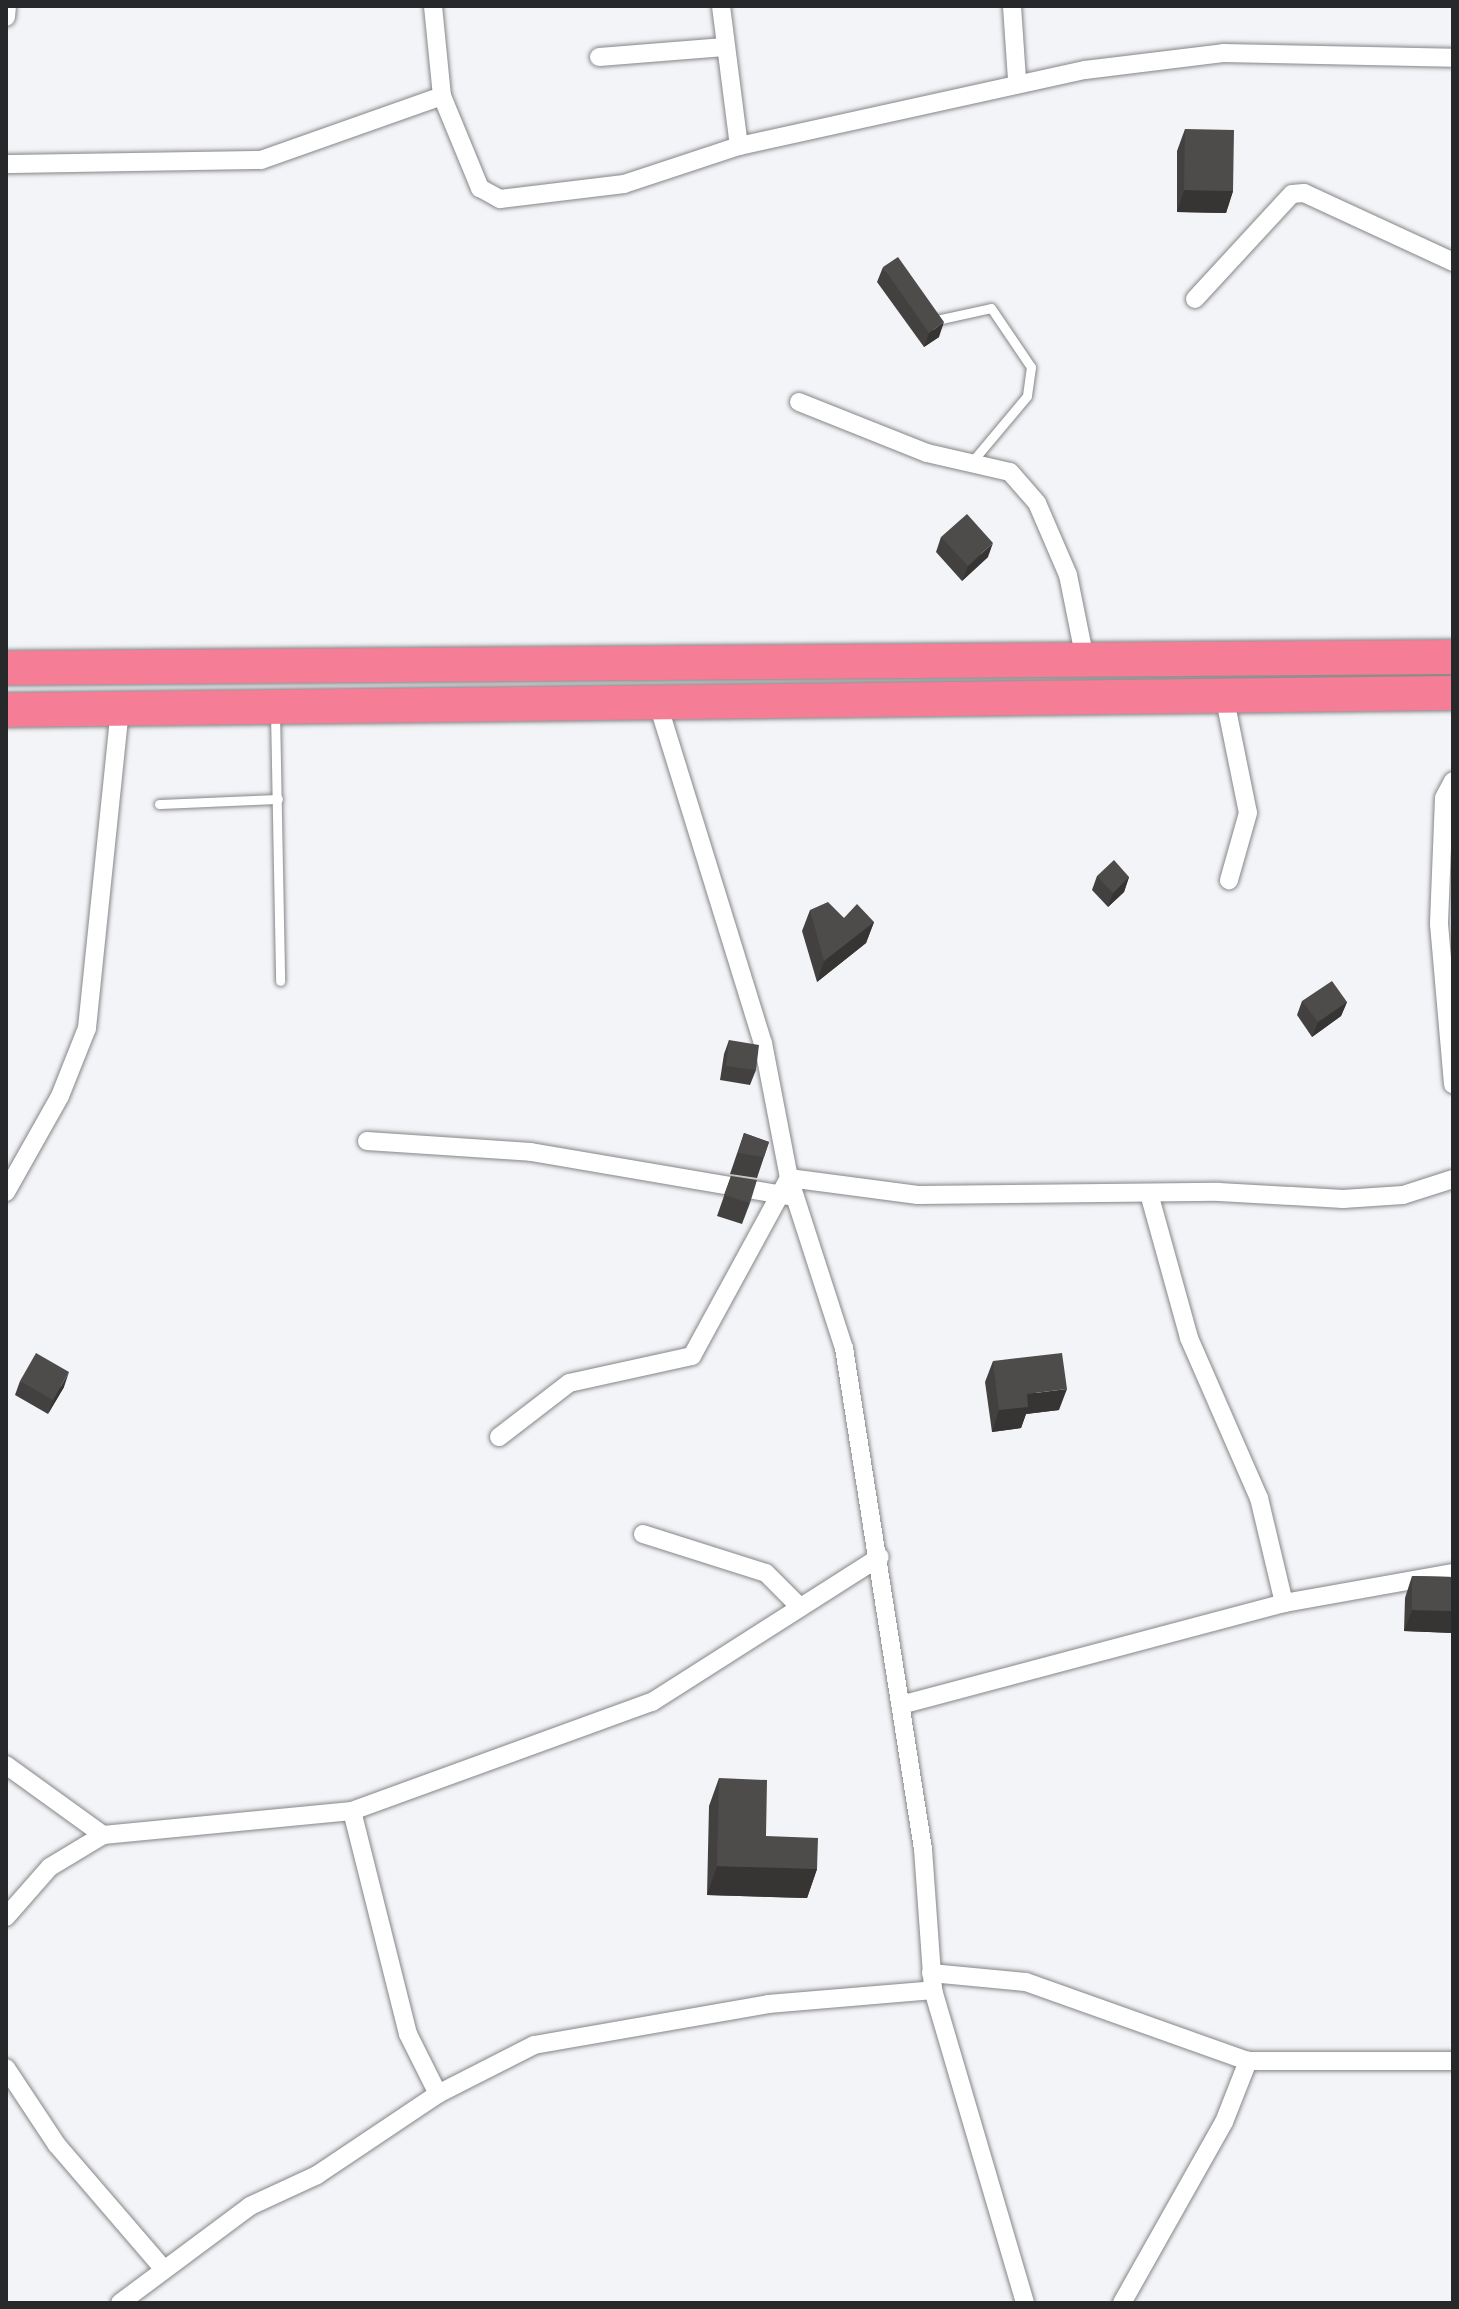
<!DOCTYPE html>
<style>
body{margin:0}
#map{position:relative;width:1459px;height:2309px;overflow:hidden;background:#f3f4f7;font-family:"Crimson Pro",serif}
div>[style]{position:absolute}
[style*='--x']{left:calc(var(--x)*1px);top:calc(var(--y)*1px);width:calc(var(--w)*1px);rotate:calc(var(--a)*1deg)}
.roads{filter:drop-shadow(0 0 2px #858688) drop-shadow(0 0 2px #858688)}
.lane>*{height:9px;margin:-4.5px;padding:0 4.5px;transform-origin:4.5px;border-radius:4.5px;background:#fff}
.street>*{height:18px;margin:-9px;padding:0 9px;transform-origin:9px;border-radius:9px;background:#fff}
.highway>*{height:34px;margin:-17px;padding:0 17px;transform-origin:17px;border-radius:17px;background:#f57e96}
.wall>*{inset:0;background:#434140}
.shaded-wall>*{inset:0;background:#373534}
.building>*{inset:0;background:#4e4c4b}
span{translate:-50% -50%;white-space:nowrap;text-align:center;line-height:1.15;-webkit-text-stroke:8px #fff;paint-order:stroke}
.frame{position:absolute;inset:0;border:8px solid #272829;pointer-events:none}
</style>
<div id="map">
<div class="roads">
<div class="lane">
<i style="--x:932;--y:321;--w:60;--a:-12.4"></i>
<i style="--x:991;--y:308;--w:71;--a:55.9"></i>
<i style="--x:1031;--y:367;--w:29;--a:98"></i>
<i style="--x:1027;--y:396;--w:81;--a:130"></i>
<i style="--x:275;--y:712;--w:269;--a:88.9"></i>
<i style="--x:159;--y:804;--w:119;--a:-2.4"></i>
</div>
<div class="street">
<i style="--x:433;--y:6;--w:90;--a:84.3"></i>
<i style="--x:442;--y:96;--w:100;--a:67.6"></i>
<i style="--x:480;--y:188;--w:23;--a:29"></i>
<i style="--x:500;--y:199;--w:125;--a:-6.9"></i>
<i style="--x:624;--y:184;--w:121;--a:-18.3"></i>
<i style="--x:739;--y:146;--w:354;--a:-12.4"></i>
<i style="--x:1085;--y:70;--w:139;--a:-7"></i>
<i style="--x:1223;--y:53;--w:230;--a:1.2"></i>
<i style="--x:721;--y:6;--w:141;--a:82.7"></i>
<i style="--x:1012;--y:6;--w:74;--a:86.1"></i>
<i style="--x:6;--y:17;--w:11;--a:-85"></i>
<i style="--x:599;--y:57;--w:123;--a:-4.6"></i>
<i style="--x:6;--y:164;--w:255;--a:-0.9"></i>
<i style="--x:261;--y:160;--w:192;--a:-19.5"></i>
<i style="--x:1195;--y:299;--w:143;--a:-47.3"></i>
<i style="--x:1292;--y:194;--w:12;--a:-5"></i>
<i style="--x:1304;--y:193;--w:164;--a:24.8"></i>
<i style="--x:799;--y:402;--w:138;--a:21.7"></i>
<i style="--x:927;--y:453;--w:85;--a:12.9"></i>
<i style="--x:1010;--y:472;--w:41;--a:48.9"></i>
<i style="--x:1037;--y:503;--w:78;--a:66.7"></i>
<i style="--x:1068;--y:575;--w:86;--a:78.6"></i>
<i style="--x:1224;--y:695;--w:120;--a:78.5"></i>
<i style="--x:1248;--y:813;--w:70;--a:105.8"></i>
<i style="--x:657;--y:701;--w:358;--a:72.8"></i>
<i style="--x:763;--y:1043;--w:137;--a:79.1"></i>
<i style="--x:789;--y:1178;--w:179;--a:72.1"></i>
<i style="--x:844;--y:1348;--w:507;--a:81.04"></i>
<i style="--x:923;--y:1849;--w:141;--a:85.9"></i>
<i style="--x:933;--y:1990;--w:326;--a:73.6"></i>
<i style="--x:1453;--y:781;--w:19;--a:118"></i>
<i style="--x:1444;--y:798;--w:126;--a:92.3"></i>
<i style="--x:1439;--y:924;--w:161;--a:85"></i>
<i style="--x:367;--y:1141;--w:164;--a:3.8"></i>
<i style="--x:531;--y:1152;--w:261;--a:9.7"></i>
<i style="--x:6;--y:1192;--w:110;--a:-60.6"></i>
<i style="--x:60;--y:1096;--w:73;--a:-68.3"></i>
<i style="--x:87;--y:1028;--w:321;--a:-84.1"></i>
<i style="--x:1150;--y:1197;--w:146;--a:74.5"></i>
<i style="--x:1189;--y:1338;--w:175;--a:66.4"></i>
<i style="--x:1259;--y:1498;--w:108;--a:76.6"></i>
<i style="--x:499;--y:1437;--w:88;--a:-37.6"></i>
<i style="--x:569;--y:1383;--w:126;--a:-12.4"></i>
<i style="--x:692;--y:1356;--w:203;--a:-61.4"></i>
<i style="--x:789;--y:1178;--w:130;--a:7.5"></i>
<i style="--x:918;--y:1195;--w:301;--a:-0.6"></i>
<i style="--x:1219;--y:1192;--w:124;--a:3.2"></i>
<i style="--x:1343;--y:1199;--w:60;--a:-3.8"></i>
<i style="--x:1403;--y:1195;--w:52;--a:-17.7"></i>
<i style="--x:643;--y:1534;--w:129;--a:17.6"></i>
<i style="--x:766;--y:1573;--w:45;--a:45"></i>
<i style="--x:901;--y:1705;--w:396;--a:-14.9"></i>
<i style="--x:1284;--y:1603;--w:172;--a:-10.1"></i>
<i style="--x:6;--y:1765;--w:120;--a:35.8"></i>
<i style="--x:103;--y:1835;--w:250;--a:-5.5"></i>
<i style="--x:352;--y:1811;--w:319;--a:-20"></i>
<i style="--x:652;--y:1702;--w:270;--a:-32.5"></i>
<i style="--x:352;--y:1811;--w:230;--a:75.9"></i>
<i style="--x:408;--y:2034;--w:67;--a:63.4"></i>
<i style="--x:6;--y:1917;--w:67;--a:-48.7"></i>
<i style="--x:50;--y:1867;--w:62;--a:-31.1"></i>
<i style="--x:931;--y:1973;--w:95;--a:5.4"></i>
<i style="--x:1026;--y:1982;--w:236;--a:19.6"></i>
<i style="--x:1248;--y:2061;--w:205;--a:0"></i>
<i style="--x:6;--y:2068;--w:92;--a:56.5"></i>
<i style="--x:57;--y:2145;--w:161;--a:49.3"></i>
<i style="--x:120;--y:2303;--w:162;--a:-36.7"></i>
<i style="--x:250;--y:2206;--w:74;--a:-24.8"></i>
<i style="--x:317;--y:2175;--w:146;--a:-33.8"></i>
<i style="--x:438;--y:2094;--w:108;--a:-27"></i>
<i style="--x:534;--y:2045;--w:238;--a:-9.9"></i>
<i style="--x:768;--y:2004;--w:166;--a:-4.8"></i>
<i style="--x:1122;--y:2303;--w:208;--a:-60.6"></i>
<i style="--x:1224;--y:2122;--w:66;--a:-68.5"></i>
</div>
<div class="highway">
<i style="--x:6;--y:668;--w:1447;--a:-0.44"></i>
<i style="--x:6;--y:710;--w:1447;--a:-0.67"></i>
</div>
</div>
<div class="wall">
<i style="clip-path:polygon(1185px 129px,1233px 191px,1226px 213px,1177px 212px,1177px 151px)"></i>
<i style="clip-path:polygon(883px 267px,939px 337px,924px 347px,877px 282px)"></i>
<i style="clip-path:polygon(941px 537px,988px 557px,962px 581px,936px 552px)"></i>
<i style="clip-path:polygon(1097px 876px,1129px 877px,1124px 892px,1108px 907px,1092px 890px)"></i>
<i style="clip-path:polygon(810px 910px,844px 918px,874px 922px,866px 943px,817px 982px,802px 931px)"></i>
<i style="clip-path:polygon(1302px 1001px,1347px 1002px,1341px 1016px,1312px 1037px,1297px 1015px)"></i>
<i style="clip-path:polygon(729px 1040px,756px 1070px,750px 1085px,720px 1080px,724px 1054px)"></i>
<i style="clip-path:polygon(744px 1133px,769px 1142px,757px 1178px,730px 1174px)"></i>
<i style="clip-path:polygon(731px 1176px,750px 1203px,742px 1224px,717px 1216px)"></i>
<i style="clip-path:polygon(993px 1361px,1059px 1410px,1026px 1414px,1021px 1428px,992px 1432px,985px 1382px)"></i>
<i style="clip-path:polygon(20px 1381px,64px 1387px,48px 1414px,15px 1395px)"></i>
<i style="clip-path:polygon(1412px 1576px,1453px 1577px,1453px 1633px,1404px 1631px,1405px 1598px)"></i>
<i style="clip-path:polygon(719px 1778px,766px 1836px,817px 1869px,807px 1898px,707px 1895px,709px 1806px)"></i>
</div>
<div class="shaded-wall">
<i style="clip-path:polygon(1184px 190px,1233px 191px,1226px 213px,1177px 212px)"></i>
<i style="clip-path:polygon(944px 322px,939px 337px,924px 347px,929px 333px)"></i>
<i style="clip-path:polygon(993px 543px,988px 557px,962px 581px,968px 566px)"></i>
<i style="clip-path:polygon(1129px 877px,1124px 892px,1108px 907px,1113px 893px)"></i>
<i style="clip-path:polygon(874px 922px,866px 943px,817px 982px,824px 961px)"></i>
<i style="clip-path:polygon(1347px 1002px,1341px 1016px,1312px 1037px,1318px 1022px)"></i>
<i style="clip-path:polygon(69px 1372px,64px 1387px,48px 1414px,53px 1400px)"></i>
<i style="clip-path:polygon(1067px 1389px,1059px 1410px,1026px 1414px,1021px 1428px,992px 1432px,999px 1410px,1027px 1394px)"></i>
<i style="clip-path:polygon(1412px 1610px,1453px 1611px,1453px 1633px,1404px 1631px)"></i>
<i style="clip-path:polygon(717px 1866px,817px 1869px,807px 1898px,707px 1895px)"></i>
</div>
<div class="building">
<i style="clip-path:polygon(1185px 129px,1234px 130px,1233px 191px,1184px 190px)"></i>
<i style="clip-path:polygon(898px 257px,944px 322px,929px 333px,883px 267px)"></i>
<i style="clip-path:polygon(967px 514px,993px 543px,968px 566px,941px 537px)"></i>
<i style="clip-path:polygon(1114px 860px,1129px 877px,1113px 893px,1097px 876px)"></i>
<i style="clip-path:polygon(828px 902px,844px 918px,857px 904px,874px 922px,824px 961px,810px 910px)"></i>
<i style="clip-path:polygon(1332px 981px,1347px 1002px,1318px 1022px,1302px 1001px)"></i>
<i style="clip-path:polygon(729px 1040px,759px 1045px,756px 1070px,726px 1066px)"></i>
<i style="clip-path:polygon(744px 1133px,769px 1142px,764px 1157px,738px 1153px)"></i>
<i style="clip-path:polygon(731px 1176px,757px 1180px,750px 1203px,724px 1195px)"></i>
<i style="clip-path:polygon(36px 1353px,69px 1372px,53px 1400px,20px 1381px)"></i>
<i style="clip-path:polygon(1062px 1353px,1067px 1389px,1027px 1394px,1028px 1407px,999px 1410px,993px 1361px)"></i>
<i style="clip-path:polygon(1412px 1576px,1453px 1577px,1453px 1611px,1412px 1610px)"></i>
<i style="clip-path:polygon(719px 1778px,767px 1780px,766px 1836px,818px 1838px,817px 1869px,717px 1866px)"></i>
</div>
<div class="frame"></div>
</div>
